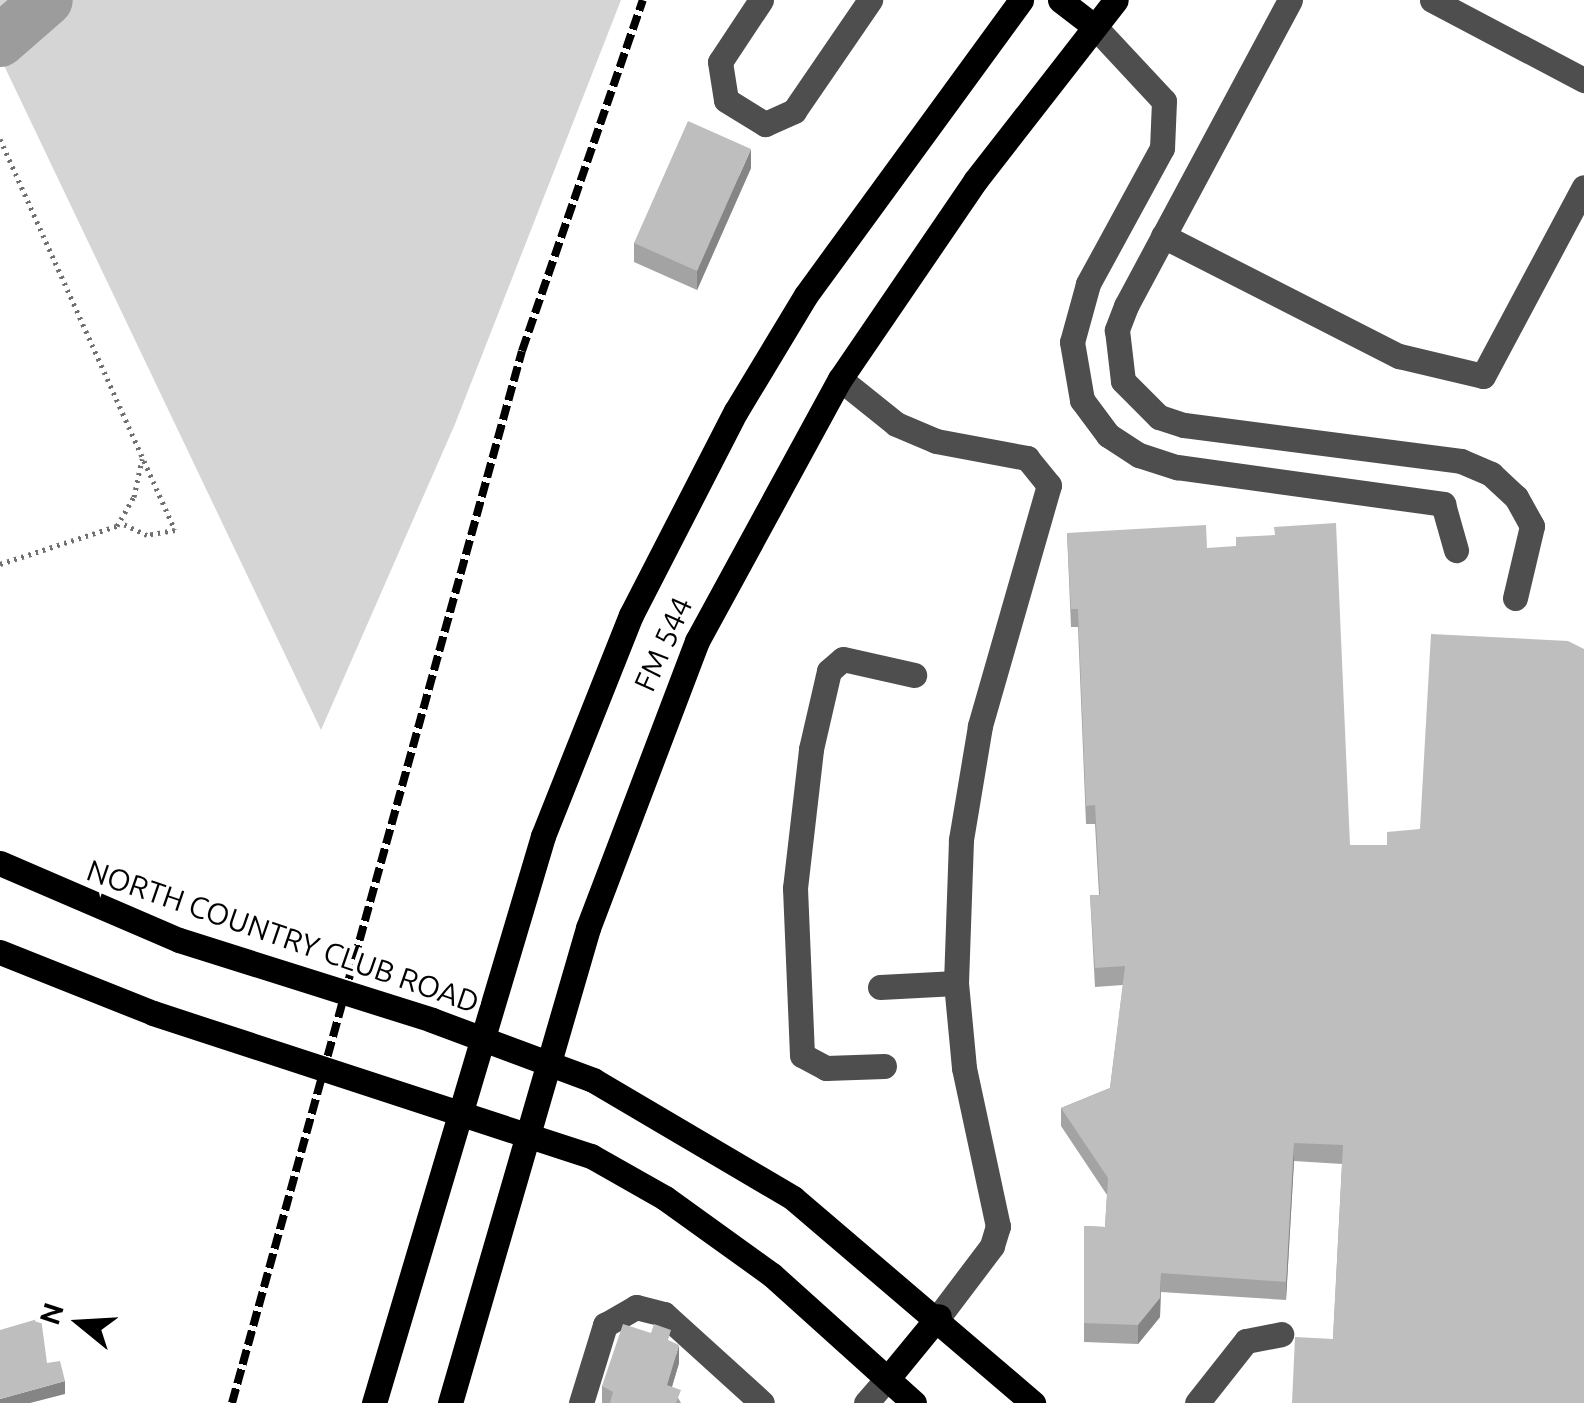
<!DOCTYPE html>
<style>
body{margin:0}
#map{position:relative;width:1584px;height:1403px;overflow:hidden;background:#fff;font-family:Ubuntu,sans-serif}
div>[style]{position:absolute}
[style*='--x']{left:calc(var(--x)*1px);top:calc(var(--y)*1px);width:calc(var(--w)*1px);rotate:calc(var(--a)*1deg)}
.green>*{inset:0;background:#d5d5d5}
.river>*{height:52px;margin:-26px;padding:0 26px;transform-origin:26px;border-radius:26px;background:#9c9c9c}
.path>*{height:5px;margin-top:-2.5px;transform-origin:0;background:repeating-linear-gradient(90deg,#707070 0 2.5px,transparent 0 7.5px)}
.minor>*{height:25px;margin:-12.5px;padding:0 12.5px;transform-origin:12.5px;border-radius:12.5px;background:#4e4e4e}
.major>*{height:25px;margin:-12.5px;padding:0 12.5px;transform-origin:12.5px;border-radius:12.5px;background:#000}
.rail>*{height:8px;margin-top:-4px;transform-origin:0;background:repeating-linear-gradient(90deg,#000 0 15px,transparent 0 20px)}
.wall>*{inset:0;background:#a3a3a3}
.shaded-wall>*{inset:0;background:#858585}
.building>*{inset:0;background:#bebebe}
span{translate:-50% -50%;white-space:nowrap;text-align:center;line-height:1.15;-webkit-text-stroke:9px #fff;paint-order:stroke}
.street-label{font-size:30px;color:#000}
.north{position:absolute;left:30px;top:1273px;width:100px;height:100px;-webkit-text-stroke:8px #fff;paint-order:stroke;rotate:288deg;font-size:28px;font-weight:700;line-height:40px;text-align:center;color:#000}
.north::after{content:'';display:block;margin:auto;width:35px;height:45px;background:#000;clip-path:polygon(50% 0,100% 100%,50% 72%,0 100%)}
</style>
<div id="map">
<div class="green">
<i style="clip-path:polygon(0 0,621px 0,455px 424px,321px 730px,0 57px)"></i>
</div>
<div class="river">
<i style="--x:0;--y:41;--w:62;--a:-41.1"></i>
</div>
<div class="path">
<i style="--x:0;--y:139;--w:428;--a:65.9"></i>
<i style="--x:175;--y:530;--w:28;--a:170"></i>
<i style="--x:147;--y:535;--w:29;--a:-155"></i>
<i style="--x:0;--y:564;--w:123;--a:-18"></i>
<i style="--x:117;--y:526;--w:34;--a:-60"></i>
<i style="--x:134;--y:497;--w:39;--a:-78"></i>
</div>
<div class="minor">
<i style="--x:761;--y:0;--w:74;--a:123.5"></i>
<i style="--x:720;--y:62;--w:38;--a:81"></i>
<i style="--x:726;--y:100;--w:46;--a:31.6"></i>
<i style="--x:765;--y:124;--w:32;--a:-24"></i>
<i style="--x:794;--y:111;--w:135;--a:-55.6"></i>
<i style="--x:1290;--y:0;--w:347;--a:118.2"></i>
<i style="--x:1126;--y:306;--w:26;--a:111"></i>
<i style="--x:1117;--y:330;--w:51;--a:83.3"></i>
<i style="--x:1123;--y:381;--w:51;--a:45"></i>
<i style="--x:1159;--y:417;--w:26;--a:18"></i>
<i style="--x:1184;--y:425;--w:279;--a:7.4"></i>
<i style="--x:1461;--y:461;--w:33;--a:23"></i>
<i style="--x:1491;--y:474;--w:34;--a:43"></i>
<i style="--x:1516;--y:497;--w:33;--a:61"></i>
<i style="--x:1532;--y:526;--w:74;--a:103.3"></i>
<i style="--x:1432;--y:0;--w:172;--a:27.8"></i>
<i style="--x:1095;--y:27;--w:101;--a:47"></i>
<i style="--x:1164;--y:101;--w:47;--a:92.4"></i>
<i style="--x:1162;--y:148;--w:155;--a:118.6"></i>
<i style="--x:1088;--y:284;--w:60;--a:105.4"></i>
<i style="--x:1072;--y:342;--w:59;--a:80.2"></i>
<i style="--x:1082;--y:400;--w:44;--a:53.4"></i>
<i style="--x:1108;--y:435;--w:37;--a:33"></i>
<i style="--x:1139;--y:455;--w:40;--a:18"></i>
<i style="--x:1177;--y:467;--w:269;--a:7.9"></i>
<i style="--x:1443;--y:504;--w:48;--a:74.2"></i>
<i style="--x:1163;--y:236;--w:265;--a:27"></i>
<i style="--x:1399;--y:356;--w:86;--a:13.4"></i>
<i style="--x:1483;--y:376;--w:214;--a:-61.9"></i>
<i style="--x:840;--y:379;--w:72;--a:38.8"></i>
<i style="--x:896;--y:424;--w:43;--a:23"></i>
<i style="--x:936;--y:441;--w:93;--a:10.6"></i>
<i style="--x:1027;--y:458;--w:35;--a:51"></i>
<i style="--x:1049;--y:485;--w:251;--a:106"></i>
<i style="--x:980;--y:726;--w:116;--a:99.5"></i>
<i style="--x:961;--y:840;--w:143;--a:92"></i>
<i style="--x:956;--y:983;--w:85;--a:84.6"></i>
<i style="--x:964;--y:1068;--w:162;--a:77.9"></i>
<i style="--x:998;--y:1226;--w:21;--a:107"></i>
<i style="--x:992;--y:1246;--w:88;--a:127.1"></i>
<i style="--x:880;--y:987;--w:76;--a:-3"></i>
<i style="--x:884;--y:1066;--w:58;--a:178"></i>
<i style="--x:826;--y:1068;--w:27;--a:-152"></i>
<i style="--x:802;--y:1055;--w:167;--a:-92.4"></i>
<i style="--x:795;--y:888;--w:140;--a:-83.4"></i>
<i style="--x:811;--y:749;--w:80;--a:-77"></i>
<i style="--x:829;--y:671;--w:18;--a:-41"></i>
<i style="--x:843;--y:659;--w:73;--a:12.7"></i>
<i style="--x:581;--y:1403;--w:82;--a:-72.9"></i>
<i style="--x:605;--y:1325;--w:36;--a:-30"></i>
<i style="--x:636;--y:1307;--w:29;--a:14"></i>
<i style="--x:664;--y:1314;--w:132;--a:42.2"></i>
<i style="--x:866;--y:1403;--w:33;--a:-49"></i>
<i style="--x:1197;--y:1403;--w:79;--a:-51.7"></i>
<i style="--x:1246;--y:1341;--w:36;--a:-11"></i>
</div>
<div class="major">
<i style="--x:1060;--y:0;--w:44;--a:37.6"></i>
<i style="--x:0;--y:863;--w:195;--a:23.3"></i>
<i style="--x:179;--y:940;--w:265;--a:17.5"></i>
<i style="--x:432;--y:1020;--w:172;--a:20.4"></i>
<i style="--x:593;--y:1080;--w:232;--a:30.5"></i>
<i style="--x:793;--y:1198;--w:316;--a:40.5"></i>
<i style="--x:0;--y:952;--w:165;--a:21.7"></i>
<i style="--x:153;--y:1013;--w:461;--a:18.1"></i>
<i style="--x:591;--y:1156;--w:85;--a:29.6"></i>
<i style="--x:665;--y:1198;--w:132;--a:35.7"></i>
<i style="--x:772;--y:1275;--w:191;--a:42"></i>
<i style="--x:888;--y:1378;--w:80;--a:-50.6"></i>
<i style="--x:374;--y:1403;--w:592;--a:-73.4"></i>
<i style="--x:543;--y:836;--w:238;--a:-68.3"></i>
<i style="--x:631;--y:615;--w:229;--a:-62.8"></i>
<i style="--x:736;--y:411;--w:135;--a:-58.9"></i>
<i style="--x:806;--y:295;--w:365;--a:-53.9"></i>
<i style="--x:450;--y:1403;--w:495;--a:-73.8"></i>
<i style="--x:588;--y:928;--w:307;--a:-69.2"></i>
<i style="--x:697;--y:641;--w:298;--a:-61.4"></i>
<i style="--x:840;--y:379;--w:240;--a:-55.7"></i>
<i style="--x:975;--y:181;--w:229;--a:-52.1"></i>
</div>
<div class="rail">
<i style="--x:232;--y:1403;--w:1091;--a:-74.59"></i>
<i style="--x:522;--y:351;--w:371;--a:-71"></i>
</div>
<div class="wall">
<i style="clip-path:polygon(751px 168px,697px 290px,634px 262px,634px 243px)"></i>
<i style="clip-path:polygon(1067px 533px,1207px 548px,1350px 845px,1387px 845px,1420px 829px,1568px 641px,1333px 1339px,1342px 1164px,1294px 1161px,1286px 1300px,1161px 1292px,1160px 1317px,1138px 1344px,1084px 1342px,1084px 1226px,1105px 1227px,1107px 1195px,1061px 1126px,1061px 1108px,1110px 1088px,1123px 985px,1095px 987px,1090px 895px,1099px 895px,1095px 824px,1086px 824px,1078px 627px,1071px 627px)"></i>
<i style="clip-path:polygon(671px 1342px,679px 1363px,672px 1387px,681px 1403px,602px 1403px,602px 1386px)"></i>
</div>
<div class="shaded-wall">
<i style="clip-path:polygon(751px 149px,751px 168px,697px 290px,697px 271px)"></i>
<i style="clip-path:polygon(1294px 1143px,1294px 1161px,1286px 1300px,1286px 1282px)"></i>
<i style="clip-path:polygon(1161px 1273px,1160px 1317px,1138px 1344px,1138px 1325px)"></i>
<i style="clip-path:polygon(679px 1345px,679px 1363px,667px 1403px,667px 1385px)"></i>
<i style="clip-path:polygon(65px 1381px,65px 1394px,30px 1403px,0 1403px,0 1399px)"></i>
</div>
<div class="building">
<i style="clip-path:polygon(688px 121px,751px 149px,697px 271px,634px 243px)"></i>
<i style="clip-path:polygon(1336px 523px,1350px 845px,1387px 845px,1387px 832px,1420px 829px,1431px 634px,1568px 641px,1584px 649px,1584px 1403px,1292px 1403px,1295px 1337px,1333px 1339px,1343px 1145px,1294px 1143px,1286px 1282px,1161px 1273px,1160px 1298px,1138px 1325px,1084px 1323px,1084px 1226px,1105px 1227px,1108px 1178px,1061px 1108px,1110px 1088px,1125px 966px,1095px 968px,1090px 895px,1100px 895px,1095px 805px,1086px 806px,1078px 609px,1071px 609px,1067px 533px,1206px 525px,1207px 548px,1236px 546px,1236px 537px,1275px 535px,1274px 527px)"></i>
<i style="clip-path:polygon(41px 1318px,47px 1363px,60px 1361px,65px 1381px,0 1399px,0 1330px)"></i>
<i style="clip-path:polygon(623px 1324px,651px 1333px,654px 1324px,671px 1330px,668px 1340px,679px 1345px,667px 1385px,681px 1390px,676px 1403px,610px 1403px,613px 1392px,602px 1386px)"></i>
</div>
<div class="street-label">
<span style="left:663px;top:644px;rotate:-66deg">FM 544</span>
<span style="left:283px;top:936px;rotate:19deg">NORTH COUNTRY CLUB ROAD</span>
</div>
<div class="north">N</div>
</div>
